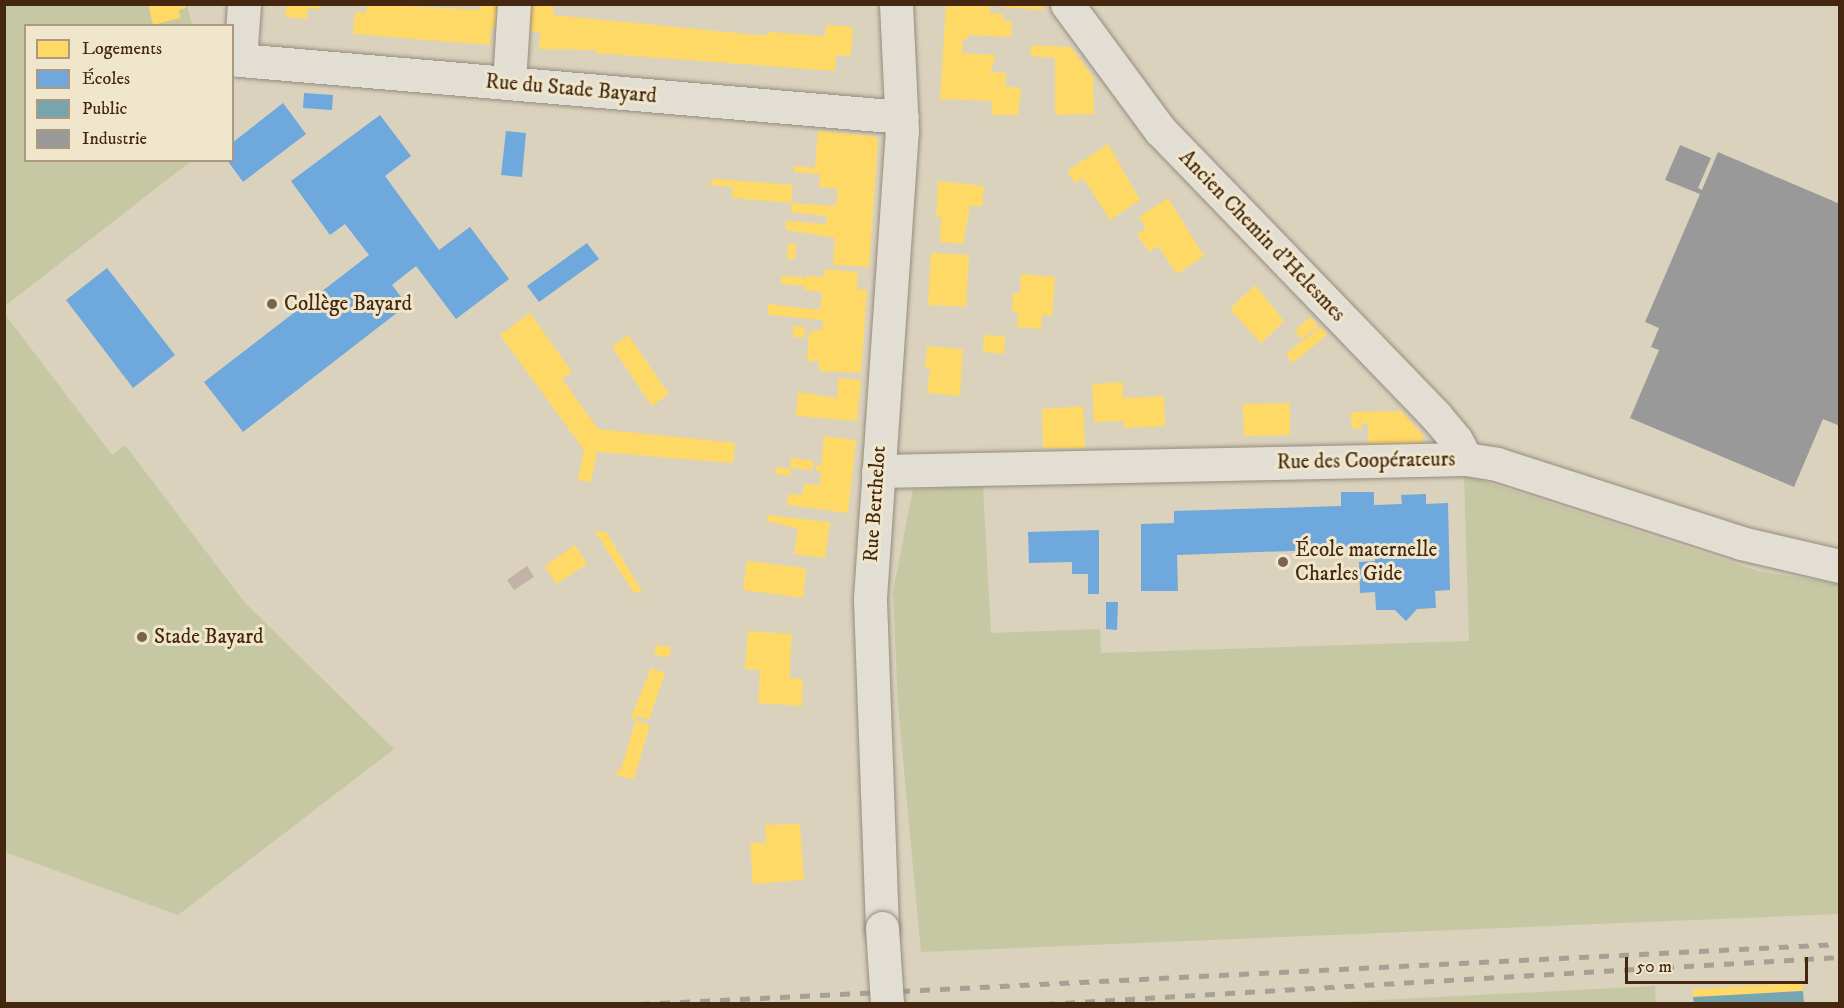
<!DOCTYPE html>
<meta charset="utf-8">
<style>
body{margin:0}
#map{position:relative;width:1844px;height:1008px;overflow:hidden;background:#dad2bd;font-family:"IM FELL DW Pica",serif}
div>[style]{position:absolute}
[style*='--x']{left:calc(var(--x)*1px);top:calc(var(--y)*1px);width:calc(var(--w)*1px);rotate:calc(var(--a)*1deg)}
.green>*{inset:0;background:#c5c8a3}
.homes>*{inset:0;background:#ffd966}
.schools>*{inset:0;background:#6fa8dc}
.public>*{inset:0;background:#76a5af}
.industry>*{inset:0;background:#999}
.building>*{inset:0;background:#c3b2a6}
.roads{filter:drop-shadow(0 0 2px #958c7d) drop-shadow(0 0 2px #958c7d)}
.minor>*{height:33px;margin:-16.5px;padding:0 16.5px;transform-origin:16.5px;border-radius:16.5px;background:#e2ded3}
.rail>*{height:4.5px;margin-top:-2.25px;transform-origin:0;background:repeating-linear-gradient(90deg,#a6a096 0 10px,transparent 0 20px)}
.bridges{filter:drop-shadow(0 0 2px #958c7d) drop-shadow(0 0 2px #958c7d)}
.minor-bridge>*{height:33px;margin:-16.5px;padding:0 16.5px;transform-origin:16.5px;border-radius:16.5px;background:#e2ded3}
.dots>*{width:16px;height:16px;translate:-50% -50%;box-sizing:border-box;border:3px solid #efe6cc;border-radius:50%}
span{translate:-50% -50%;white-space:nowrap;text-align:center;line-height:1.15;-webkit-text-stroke:6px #efe6cc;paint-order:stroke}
.street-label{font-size:21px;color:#452710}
.poi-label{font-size:21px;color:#452710}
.left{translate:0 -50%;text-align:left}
.frame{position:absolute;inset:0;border:6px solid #452710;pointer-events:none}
.legend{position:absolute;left:24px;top:24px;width:210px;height:138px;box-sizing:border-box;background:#efe6cc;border:2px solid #ab9a81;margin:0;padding:8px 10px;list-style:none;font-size:18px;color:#452710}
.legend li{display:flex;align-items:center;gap:12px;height:30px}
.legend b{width:30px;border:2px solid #ab9a81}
.scale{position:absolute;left:1625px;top:957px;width:183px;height:27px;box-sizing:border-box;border:3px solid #452710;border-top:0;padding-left:8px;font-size:18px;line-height:21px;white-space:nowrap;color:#452710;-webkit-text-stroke:4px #efe6cc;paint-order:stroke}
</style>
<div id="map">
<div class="green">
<i style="clip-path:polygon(5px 5px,187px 5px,192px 25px,26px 26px,26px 160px,191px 161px,5px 306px)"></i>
<i style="clip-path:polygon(4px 313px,112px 455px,125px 445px,245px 603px,394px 749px,178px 915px,5px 852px)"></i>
<i style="clip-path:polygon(1464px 475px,1758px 571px,1839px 584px,1839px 914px,921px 952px,898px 706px,893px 592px,913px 489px,983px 486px,991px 633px,1100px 629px,1101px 653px,1469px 641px)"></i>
<i style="clip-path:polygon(1655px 986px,1656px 1003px,1323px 1003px)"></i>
</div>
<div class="homes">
<i style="clip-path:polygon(148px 4px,185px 4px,186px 8px,179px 10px,180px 18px,153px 25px)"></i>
<i style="clip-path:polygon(320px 4px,320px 9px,308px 8px,307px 19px,285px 17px,286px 5px)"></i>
<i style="clip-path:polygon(367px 4px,480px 10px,481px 4px,508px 4px,506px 29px,491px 28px,490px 45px,353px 34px,355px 12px,366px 13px)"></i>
<i style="clip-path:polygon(527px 4px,554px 4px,553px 15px,758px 35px,768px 35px,768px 32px,825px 36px,826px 25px,853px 27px,851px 56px,836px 55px,835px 71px,595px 53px,596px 50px,539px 49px,540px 32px,525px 31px)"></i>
<i style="clip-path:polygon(946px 4px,982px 4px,990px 7px,990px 13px,1004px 14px,1003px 21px,1012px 21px,1011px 37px,968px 35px,967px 39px,963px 39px,962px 53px,996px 55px,990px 72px,1006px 73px,1005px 86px,1021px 88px,1018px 115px,991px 115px,992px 101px,940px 99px)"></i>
<i style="clip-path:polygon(1002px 4px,1040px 4px,1044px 10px,1002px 7px)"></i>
<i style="clip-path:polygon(1031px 45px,1071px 47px,1093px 77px,1094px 114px,1055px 115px,1055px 58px,1031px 56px)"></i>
<i style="clip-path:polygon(818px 131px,875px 136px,878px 140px,869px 267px,833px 265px,835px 238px,786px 230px,786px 221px,826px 224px,827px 216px,791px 212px,791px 203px,836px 206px,838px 189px,819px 187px,820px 174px,794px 172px,794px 166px,815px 168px)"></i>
<i style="clip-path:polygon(1108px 144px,1140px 200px,1110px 220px,1083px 178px,1075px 183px,1067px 171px)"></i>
<i style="clip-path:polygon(715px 179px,793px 185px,791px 203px,732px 198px,733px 187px,707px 185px)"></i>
<i style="clip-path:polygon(938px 181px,984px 186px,982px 206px,970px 206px,963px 244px,940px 242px,941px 217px,936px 217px)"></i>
<i style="clip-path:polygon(1168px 198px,1204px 256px,1177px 274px,1158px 246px,1149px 252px,1137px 234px,1146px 228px,1139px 217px)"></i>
<i style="clip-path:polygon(788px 244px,796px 244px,795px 259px,787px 259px)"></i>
<i style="clip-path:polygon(931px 253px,969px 255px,966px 307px,928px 305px)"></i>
<i style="clip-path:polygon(825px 269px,858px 272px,857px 289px,867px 290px,861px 373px,819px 371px,819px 361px,807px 361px,809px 332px,822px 329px,823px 320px,768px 315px,768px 304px,820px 310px,822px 292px,804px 290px,805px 286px,781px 284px,782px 276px,803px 277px,805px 281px,806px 276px,824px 277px)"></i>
<i style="clip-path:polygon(1021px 274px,1055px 277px,1052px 316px,1042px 315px,1041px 329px,1017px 327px,1018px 313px,1012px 312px,1013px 293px,1020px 294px)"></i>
<i style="clip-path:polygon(1255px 285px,1284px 321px,1261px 343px,1230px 309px)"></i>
<i style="clip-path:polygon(530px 313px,572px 372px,562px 379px,598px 429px,735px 443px,733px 463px,597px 452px,591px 482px,578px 480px,584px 450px,500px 335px)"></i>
<i style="clip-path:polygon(1311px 317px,1318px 326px,1301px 339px,1295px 330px)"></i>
<i style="clip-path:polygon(793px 326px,805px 327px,804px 338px,793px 337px)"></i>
<i style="clip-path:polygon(1321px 326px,1327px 335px,1293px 363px,1286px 354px)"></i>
<i style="clip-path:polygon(628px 335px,669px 394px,652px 406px,612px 347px)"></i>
<i style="clip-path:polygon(984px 335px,1005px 336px,1004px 354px,983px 352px)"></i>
<i style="clip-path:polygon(927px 346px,963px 349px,960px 396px,927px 393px,930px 368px,925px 368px)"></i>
<i style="clip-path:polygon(838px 378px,861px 380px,857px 421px,796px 416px,798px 392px,837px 398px)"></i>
<i style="clip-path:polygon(1123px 382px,1123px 398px,1164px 396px,1165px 426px,1124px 428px,1124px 421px,1094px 422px,1092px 384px)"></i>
<i style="clip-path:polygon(1290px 403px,1290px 435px,1244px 436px,1243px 404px)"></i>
<i style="clip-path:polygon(1083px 406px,1085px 448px,1043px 448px,1042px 409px)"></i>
<i style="clip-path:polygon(1401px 411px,1424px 436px,1420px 445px,1368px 445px,1368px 423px,1362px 423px,1362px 429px,1351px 428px,1351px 412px)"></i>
<i style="clip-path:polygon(824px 436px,856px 440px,848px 513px,787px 505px,788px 494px,802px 495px,804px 484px,820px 485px,821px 471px,816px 471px,816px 465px,821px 466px)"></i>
<i style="clip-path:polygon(791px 458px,814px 461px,813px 470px,790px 468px)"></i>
<i style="clip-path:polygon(776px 467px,791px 469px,790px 476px,775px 474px)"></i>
<i style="clip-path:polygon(767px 515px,830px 522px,825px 558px,794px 554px,798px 529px,767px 521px)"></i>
<i style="clip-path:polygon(595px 531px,606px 532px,643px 593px,633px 592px)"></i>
<i style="clip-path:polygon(575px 545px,587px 564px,556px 584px,545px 566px)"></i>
<i style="clip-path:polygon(747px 561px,806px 568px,803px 598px,743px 590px)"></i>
<i style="clip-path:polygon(748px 631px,792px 634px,789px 678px,803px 679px,802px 706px,758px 703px,760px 670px,745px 669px)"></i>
<i style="clip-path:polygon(656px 645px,671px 647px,669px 657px,654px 655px)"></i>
<i style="clip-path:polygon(651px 668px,665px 673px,649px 720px,637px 716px,636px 720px,650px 725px,634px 779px,618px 776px,616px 772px,621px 769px,636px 720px,631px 718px)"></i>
<i style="clip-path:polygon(800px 824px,804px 880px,753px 884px,750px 843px,766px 843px,765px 825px)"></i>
<i style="clip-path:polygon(1803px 983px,1803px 991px,1693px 997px,1693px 989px)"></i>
</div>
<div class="schools">
<i style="clip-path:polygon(304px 93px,333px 95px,332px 110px,303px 108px)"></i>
<i style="clip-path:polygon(283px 103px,306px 134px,243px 182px,227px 160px,232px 160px,232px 143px)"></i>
<i style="clip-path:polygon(380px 115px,411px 156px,385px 176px,439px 250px,470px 227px,509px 279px,456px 319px,416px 266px,392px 285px,407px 305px,243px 432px,204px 382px,369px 255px,345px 224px,330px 235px,291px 181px)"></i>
<i style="clip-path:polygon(506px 131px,526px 133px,522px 177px,501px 175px)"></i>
<i style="clip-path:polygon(587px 243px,599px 259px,539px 302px,527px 286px)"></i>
<i style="clip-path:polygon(107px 268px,175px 355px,133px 388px,66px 300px)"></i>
<i style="clip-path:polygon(1341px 492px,1374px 492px,1374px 505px,1402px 504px,1401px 495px,1426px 494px,1426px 504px,1448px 503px,1450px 590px,1435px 591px,1436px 608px,1417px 609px,1406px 621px,1395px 610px,1376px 610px,1375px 592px,1360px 593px,1359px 562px,1375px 561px,1374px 548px,1177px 555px,1178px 591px,1141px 591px,1141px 524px,1174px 523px,1174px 511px,1341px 506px)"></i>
<i style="clip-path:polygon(1099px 530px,1099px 594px,1088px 594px,1088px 574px,1072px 574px,1072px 562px,1029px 563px,1028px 532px)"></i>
<i style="clip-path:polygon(1106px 602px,1118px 602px,1117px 630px,1106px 629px)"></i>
</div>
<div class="public">
<i style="clip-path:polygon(1803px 991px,1804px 1004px,1694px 1004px,1693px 997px)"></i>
</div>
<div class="industry">
<i style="clip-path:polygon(1680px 145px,1711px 158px,1698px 188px,1702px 190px,1718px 152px,1840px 204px,1840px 426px,1823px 419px,1794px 487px,1630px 418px,1659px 350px,1651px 347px,1659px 328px,1645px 322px,1700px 194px,1665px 180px)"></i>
</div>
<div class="building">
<i style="clip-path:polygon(527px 566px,534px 577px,514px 590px,507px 580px)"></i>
</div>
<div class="roads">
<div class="minor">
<i style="--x:244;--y:4;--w:56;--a:94.1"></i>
<i style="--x:240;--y:60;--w:664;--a:4.92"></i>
<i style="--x:1067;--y:4;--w:157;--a:53.6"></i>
<i style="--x:1160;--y:130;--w:397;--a:46"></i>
<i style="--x:1436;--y:416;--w:31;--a:50"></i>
<i style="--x:1456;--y:440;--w:21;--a:62"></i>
<i style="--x:509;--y:83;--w:79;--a:-86.4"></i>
<i style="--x:878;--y:471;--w:588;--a:-1.17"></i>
<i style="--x:1466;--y:459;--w:31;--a:9"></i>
<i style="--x:1497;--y:464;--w:256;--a:17.9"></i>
<i style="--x:1741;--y:543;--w:102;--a:13.1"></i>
<i style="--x:882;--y:928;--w:330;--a:-92.1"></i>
<i style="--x:870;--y:598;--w:468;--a:-86.1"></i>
<i style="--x:902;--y:131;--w:127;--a:-92.7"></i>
</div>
</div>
<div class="rail">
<i style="--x:640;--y:1004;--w:1201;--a:-2.86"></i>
<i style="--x:1045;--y:1004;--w:796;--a:-3.38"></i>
</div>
<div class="bridges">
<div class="minor-bridge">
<i style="--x:882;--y:928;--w:76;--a:86.2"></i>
</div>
</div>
<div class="dots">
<i style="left:272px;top:304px;background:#79634d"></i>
<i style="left:1283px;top:562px;background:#79634d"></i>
<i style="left:142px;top:637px;background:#79634d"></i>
</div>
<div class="street-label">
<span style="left:571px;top:89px;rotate:5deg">Rue du Stade Bayard</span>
<span style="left:1262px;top:236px;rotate:46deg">Ancien Chemin d'Helesmes</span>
<span style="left:1366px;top:461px;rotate:-1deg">Rue des Coopérateurs</span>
<span style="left:875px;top:504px;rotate:-86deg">Rue Berthelot</span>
</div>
<div class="poi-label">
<span class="left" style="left:284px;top:304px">Collège Bayard</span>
<span class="left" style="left:1295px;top:562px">École maternelle<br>Charles Gide</span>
<span class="left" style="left:154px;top:637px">Stade Bayard</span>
</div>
<div class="frame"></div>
<ul class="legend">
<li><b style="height:16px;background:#ffd966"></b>Logements</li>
<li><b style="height:16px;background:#6fa8dc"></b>Écoles</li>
<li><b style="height:16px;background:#76a5af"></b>Public</li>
<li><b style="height:16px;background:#999"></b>Industrie</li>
</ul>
<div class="scale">50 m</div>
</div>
